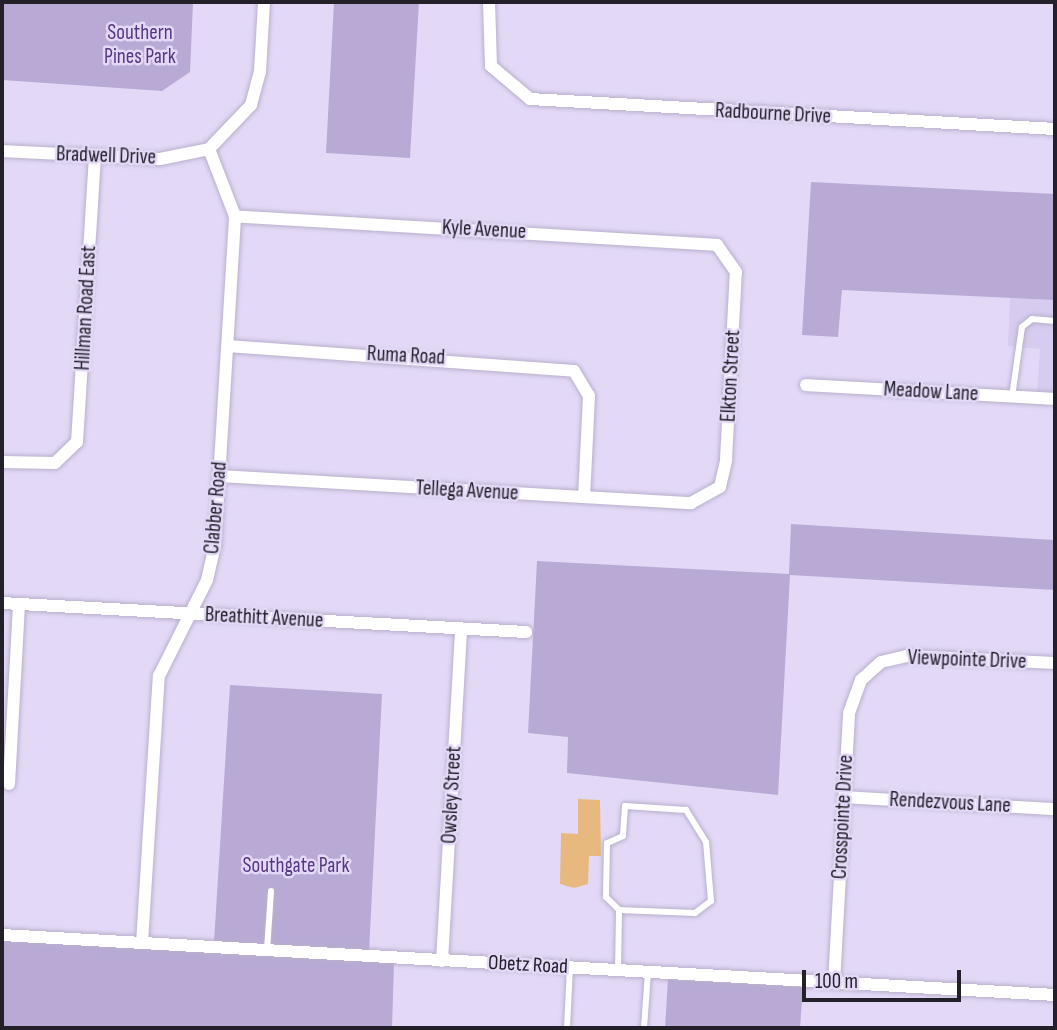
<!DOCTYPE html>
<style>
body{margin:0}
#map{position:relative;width:1057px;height:1030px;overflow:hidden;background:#e3d9f7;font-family:"Sofia Sans Condensed",sans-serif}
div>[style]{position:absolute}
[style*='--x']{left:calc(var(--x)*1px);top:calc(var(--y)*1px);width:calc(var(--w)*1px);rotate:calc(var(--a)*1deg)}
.built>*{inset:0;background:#d7ccef}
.green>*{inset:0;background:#b8aad5}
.building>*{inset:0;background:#e7b97f}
.roads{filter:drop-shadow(0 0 2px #b9b0cc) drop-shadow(0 0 2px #b9b0cc)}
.service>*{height:6px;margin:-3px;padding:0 3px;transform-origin:3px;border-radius:3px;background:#fff}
.minor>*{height:12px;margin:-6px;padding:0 6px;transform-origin:6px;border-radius:6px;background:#fff}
span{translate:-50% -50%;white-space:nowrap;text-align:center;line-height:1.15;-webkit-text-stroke:5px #e3d9f7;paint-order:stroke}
.park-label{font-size:21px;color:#563782}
.street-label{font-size:21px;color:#23202a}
.frame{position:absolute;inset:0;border:4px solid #23202a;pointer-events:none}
.scale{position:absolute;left:802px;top:970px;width:159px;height:32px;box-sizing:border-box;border:4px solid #23202a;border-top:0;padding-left:9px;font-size:21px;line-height:24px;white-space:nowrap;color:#23202a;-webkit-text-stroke:5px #e3d9f7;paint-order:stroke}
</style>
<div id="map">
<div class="built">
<i style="clip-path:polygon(1010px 298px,1055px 300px,1055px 395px,1037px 394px,1040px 349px,1008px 346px)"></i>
</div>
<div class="green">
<i style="clip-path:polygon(2px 2px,193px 2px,190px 72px,162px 91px,2px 80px)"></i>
<i style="clip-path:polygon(334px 2px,419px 2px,410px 158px,326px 153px)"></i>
<i style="clip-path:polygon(811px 182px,1055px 194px,1055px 300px,842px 290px,838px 337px,802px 335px)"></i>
<i style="clip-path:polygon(791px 524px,1055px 540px,1055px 590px,790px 575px,778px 795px,567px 773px,568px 737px,528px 733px,537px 561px,789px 574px)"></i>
<i style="clip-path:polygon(230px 685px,382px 694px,369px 952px,214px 942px)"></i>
<i style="clip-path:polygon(2px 940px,394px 962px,392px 1028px,2px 1028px)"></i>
<i style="clip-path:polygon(668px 979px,803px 987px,800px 1028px,665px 1028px)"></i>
</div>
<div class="building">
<i style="clip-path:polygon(578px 799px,600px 800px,601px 856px,589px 856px,588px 884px,574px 888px,560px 884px,561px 833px,578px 834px)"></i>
</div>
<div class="roads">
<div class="service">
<i style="--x:1012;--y:397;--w:71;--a:-81.9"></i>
<i style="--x:1022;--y:327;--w:13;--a:-39"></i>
<i style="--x:1032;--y:319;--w:23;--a:5"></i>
<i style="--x:267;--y:950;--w:59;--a:-86.1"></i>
<i style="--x:618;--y:970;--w:60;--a:-89"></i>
<i style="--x:619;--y:910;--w:76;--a:2.3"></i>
<i style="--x:695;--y:913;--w:20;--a:-37"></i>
<i style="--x:711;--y:901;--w:59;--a:-94.8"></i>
<i style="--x:706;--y:842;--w:38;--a:-122"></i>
<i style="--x:686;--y:810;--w:61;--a:-176.2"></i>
<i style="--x:625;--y:806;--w:30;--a:94"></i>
<i style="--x:623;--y:836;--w:17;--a:156"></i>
<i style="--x:607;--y:843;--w:54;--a:91.1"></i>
<i style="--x:606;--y:897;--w:18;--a:45"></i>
<i style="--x:567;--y:1028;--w:61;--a:-87.2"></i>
<i style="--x:644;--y:1028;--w:56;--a:-85.9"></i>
</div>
<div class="minor">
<i style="--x:489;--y:2;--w:64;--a:88.2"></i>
<i style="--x:491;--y:66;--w:51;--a:40.2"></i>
<i style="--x:530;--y:99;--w:526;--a:3.27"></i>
<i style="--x:2;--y:151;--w:158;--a:2.9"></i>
<i style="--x:160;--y:159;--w:50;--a:-11.5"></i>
<i style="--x:209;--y:149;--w:61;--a:-46.3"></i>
<i style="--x:251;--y:105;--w:34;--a:-75"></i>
<i style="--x:260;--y:72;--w:70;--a:-86.7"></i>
<i style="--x:227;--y:346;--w:348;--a:4.1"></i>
<i style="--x:574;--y:371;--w:29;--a:59"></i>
<i style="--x:589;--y:396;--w:101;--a:92.8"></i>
<i style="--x:806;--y:385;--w:249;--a:3.2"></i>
<i style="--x:2;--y:462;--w:53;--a:1.1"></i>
<i style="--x:55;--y:463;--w:30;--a:-44"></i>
<i style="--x:77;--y:442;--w:287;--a:-86.4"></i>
<i style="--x:219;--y:476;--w:473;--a:3.3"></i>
<i style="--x:691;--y:503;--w:33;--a:-29"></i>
<i style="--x:720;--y:487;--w:28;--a:-77"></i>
<i style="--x:726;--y:460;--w:188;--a:-87"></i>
<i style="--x:736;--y:272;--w:33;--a:-125"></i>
<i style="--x:717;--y:245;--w:483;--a:-176.6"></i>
<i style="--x:2;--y:603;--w:525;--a:3.17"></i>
<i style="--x:9;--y:784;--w:180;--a:-86.8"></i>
<i style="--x:844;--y:797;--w:211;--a:3.3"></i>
<i style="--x:2;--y:935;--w:1055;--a:3.26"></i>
<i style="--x:142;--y:943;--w:268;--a:-86.4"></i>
<i style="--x:159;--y:676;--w:107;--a:-63.4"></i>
<i style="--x:207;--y:580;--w:36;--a:-77"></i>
<i style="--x:215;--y:545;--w:330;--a:-86.5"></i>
<i style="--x:235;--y:216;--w:72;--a:-111.2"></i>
<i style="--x:442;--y:961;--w:333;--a:-86.7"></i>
<i style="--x:834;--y:983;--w:270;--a:-86.8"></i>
<i style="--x:849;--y:713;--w:35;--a:-70"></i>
<i style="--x:861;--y:680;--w:27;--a:-42"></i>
<i style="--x:881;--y:662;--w:27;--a:-13"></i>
<i style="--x:907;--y:656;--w:148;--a:2.7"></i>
</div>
</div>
<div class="park-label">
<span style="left:140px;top:45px">Southern<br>Pines Park</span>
<span style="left:296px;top:866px">Southgate Park</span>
</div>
<div class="street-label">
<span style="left:773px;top:114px;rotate:3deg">Radbourne Drive</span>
<span style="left:106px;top:156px;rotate:2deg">Bradwell Drive</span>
<span style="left:484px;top:230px;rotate:3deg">Kyle Avenue</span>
<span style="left:86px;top:308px;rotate:-87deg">Hillman Road East</span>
<span style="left:406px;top:356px;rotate:3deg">Ruma Road</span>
<span style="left:731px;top:376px;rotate:-87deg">Elkton Street</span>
<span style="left:931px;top:392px;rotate:3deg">Meadow Lane</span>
<span style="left:467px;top:491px;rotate:3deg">Tellega Avenue</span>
<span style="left:216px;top:508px;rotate:-85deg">Clabber Road</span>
<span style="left:264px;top:618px;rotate:3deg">Breathitt Avenue</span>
<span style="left:967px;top:660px;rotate:2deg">Viewpointe Drive</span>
<span style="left:452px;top:795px;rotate:-87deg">Owsley Street</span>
<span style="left:950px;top:803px;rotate:3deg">Rendezvous Lane</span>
<span style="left:843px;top:817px;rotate:-87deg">Crosspointe Drive</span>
<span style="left:528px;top:965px;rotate:3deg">Obetz Road</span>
</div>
<div class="frame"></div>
<div class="scale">100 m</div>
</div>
